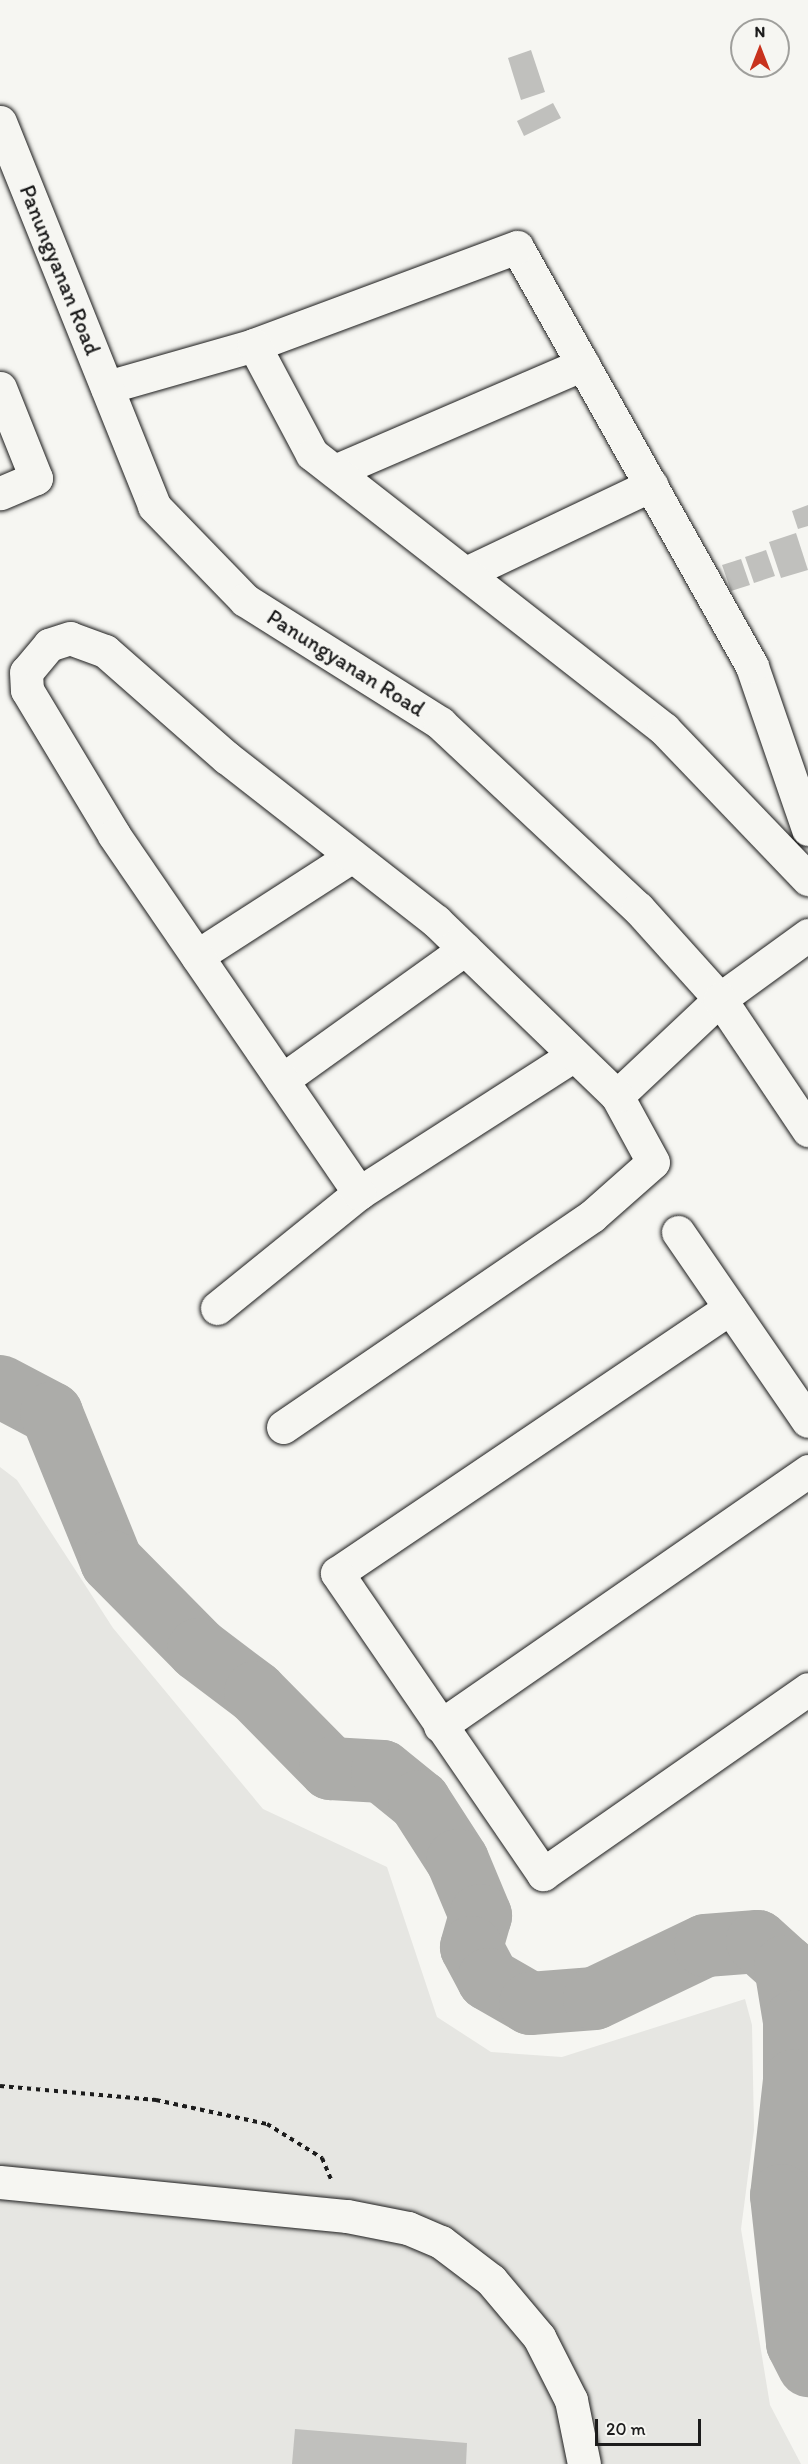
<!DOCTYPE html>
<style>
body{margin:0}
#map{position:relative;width:808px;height:2464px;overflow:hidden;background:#f6f6f2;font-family:Itim,sans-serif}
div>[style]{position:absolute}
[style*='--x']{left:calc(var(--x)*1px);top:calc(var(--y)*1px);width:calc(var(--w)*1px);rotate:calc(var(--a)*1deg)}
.built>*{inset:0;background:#e6e6e2}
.river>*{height:63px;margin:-31.5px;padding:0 31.5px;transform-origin:31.5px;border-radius:31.5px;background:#acaca9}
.building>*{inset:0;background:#c0c0bd}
.path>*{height:4px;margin-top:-2px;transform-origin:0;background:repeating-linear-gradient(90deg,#1c1c1c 0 4.5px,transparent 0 9px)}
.roads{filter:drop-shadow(0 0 2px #1c1c1c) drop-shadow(0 0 2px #1c1c1c)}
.street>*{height:33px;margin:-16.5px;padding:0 16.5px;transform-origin:16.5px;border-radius:16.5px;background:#f6f6f2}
.secondary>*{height:33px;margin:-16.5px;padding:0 16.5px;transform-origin:16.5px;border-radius:16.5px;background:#f6f6f2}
span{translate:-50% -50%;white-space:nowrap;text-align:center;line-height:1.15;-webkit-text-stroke:4.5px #f6f6f2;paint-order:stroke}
.street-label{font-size:22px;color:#1c1c1c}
.north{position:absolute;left:730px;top:18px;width:60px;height:60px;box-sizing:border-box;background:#f6f6f2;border:2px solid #9f9f9c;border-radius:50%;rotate:0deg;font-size:16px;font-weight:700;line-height:24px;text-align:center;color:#1c1c1c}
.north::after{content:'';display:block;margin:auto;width:21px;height:27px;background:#c8321e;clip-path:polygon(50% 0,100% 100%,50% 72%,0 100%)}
.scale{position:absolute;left:595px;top:2419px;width:106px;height:27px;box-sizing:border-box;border:3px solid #1c1c1c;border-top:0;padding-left:8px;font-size:18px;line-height:21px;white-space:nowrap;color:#1c1c1c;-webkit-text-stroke:4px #f6f6f2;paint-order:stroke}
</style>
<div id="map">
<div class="built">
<i style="clip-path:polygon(0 1467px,17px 1480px,113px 1628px,263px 1809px,387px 1867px,437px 2017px,491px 2052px,562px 2057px,745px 1999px,752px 2025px,754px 2130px,741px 2229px,770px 2405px,801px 2464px,0 2464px)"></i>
</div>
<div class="river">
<i style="--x:0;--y:1386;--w:58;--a:27.9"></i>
<i style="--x:51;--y:1413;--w:160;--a:67.9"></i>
<i style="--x:111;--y:1561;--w:124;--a:45.3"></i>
<i style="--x:198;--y:1649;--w:71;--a:37"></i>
<i style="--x:255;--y:1692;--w:107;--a:45.4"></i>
<i style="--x:330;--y:1768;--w:52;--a:3.3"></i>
<i style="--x:382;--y:1771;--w:48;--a:39"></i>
<i style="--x:419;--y:1801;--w:70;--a:57.2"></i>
<i style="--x:457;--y:1860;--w:60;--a:67.3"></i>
<i style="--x:480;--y:1915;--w:33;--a:106"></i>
<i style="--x:471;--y:1947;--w:36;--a:62"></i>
<i style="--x:488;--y:1979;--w:48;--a:29.7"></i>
<i style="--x:530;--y:2003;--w:64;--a:-4.5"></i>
<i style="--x:594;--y:1998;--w:123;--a:-25.5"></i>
<i style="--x:705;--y:1945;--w:52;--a:-4.4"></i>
<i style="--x:757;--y:1941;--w:38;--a:42"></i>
<i style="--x:785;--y:1966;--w:56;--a:80.7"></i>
<i style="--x:794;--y:2021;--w:59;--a:90"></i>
<i style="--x:794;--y:2080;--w:116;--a:96.4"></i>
<i style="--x:781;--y:2195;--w:149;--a:83.8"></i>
<i style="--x:797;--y:2343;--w:25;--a:63"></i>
</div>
<div class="building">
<i style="clip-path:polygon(531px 50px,545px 92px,521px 100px,508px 58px)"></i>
<i style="clip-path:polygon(553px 103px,561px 118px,524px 136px,517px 121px)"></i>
<i style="clip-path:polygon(808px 505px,808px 526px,798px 529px,792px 511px)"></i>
<i style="clip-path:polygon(796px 533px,808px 570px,781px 578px,769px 542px)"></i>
<i style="clip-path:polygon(766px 550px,775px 576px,754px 583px,745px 557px)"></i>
<i style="clip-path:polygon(741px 559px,750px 585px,731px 591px,722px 565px)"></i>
<i style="clip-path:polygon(295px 2429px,467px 2443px,466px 2464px,292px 2464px)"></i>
</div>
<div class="path">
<i style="--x:0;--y:2086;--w:157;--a:5.1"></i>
<i style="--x:156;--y:2100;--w:114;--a:12.2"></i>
<i style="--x:267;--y:2124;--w:65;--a:31.7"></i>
<i style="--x:322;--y:2158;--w:23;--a:67"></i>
</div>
<div class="roads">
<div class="street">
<i style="--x:107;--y:387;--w:153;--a:-15.9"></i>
<i style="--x:0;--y:388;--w:97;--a:68.2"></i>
<i style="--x:36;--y:478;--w:39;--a:157"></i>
<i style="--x:335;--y:471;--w:270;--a:-23.3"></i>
<i style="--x:468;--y:572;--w:203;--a:-25.4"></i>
<i style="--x:808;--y:829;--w:172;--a:-109"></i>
<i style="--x:752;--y:666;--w:480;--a:-119.3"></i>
<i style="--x:517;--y:247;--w:281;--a:159.6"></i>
<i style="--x:254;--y:345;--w:123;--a:62"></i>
<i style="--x:312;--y:454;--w:447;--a:38"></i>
<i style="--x:664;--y:729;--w:208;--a:46.2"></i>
<i style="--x:197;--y:956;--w:184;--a:-32.8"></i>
<i style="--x:282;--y:1080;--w:225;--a:-35.6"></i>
<i style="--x:617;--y:1096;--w:141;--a:-43.3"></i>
<i style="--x:720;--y:999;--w:109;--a:-36"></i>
<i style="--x:678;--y:1232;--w:229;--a:55.5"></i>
<i style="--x:217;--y:1308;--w:183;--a:-39"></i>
<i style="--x:359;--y:1193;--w:255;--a:-32.7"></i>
<i style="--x:730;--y:1308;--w:474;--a:146"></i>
<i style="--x:337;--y:1573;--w:365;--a:55.6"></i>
<i style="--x:543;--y:1874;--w:323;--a:-34.9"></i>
<i style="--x:283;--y:1427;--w:374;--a:-34.3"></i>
<i style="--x:592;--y:1216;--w:81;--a:-41.5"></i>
<i style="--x:653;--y:1162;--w:75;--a:-118.6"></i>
<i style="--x:617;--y:1096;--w:252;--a:-136"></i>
<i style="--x:436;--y:921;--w:265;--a:-142"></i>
<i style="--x:227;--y:758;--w:162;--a:-138.7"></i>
<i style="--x:105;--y:651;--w:37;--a:-160"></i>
<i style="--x:70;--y:638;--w:22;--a:162"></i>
<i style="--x:49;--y:645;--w:35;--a:130"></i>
<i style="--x:26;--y:672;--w:18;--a:87"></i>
<i style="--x:27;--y:690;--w:169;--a:59"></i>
<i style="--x:114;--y:835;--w:434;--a:55.6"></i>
<i style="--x:440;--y:1726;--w:448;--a:-34.7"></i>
<i style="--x:0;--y:2182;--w:349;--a:5.6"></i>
<i style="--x:347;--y:2216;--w:62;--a:11.1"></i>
<i style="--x:408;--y:2228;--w:36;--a:23"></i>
<i style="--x:441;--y:2242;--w:63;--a:37.2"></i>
<i style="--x:491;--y:2280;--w:75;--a:49.9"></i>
<i style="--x:539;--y:2337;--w:71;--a:63.1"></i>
<i style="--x:571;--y:2400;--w:65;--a:78.5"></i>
</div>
<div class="secondary">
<i style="--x:0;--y:122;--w:414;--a:68.1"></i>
<i style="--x:154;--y:506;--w:131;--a:45.9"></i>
<i style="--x:245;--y:600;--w:231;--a:32.2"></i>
<i style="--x:440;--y:723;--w:271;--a:43.1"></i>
<i style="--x:638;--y:908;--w:122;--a:48"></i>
<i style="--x:720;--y:999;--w:158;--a:56.1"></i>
</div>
</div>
<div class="street-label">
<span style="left:60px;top:270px;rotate:68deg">Panungyanan Road</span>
<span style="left:346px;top:663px;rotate:32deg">Panungyanan Road</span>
</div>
<div class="north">N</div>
<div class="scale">20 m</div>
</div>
